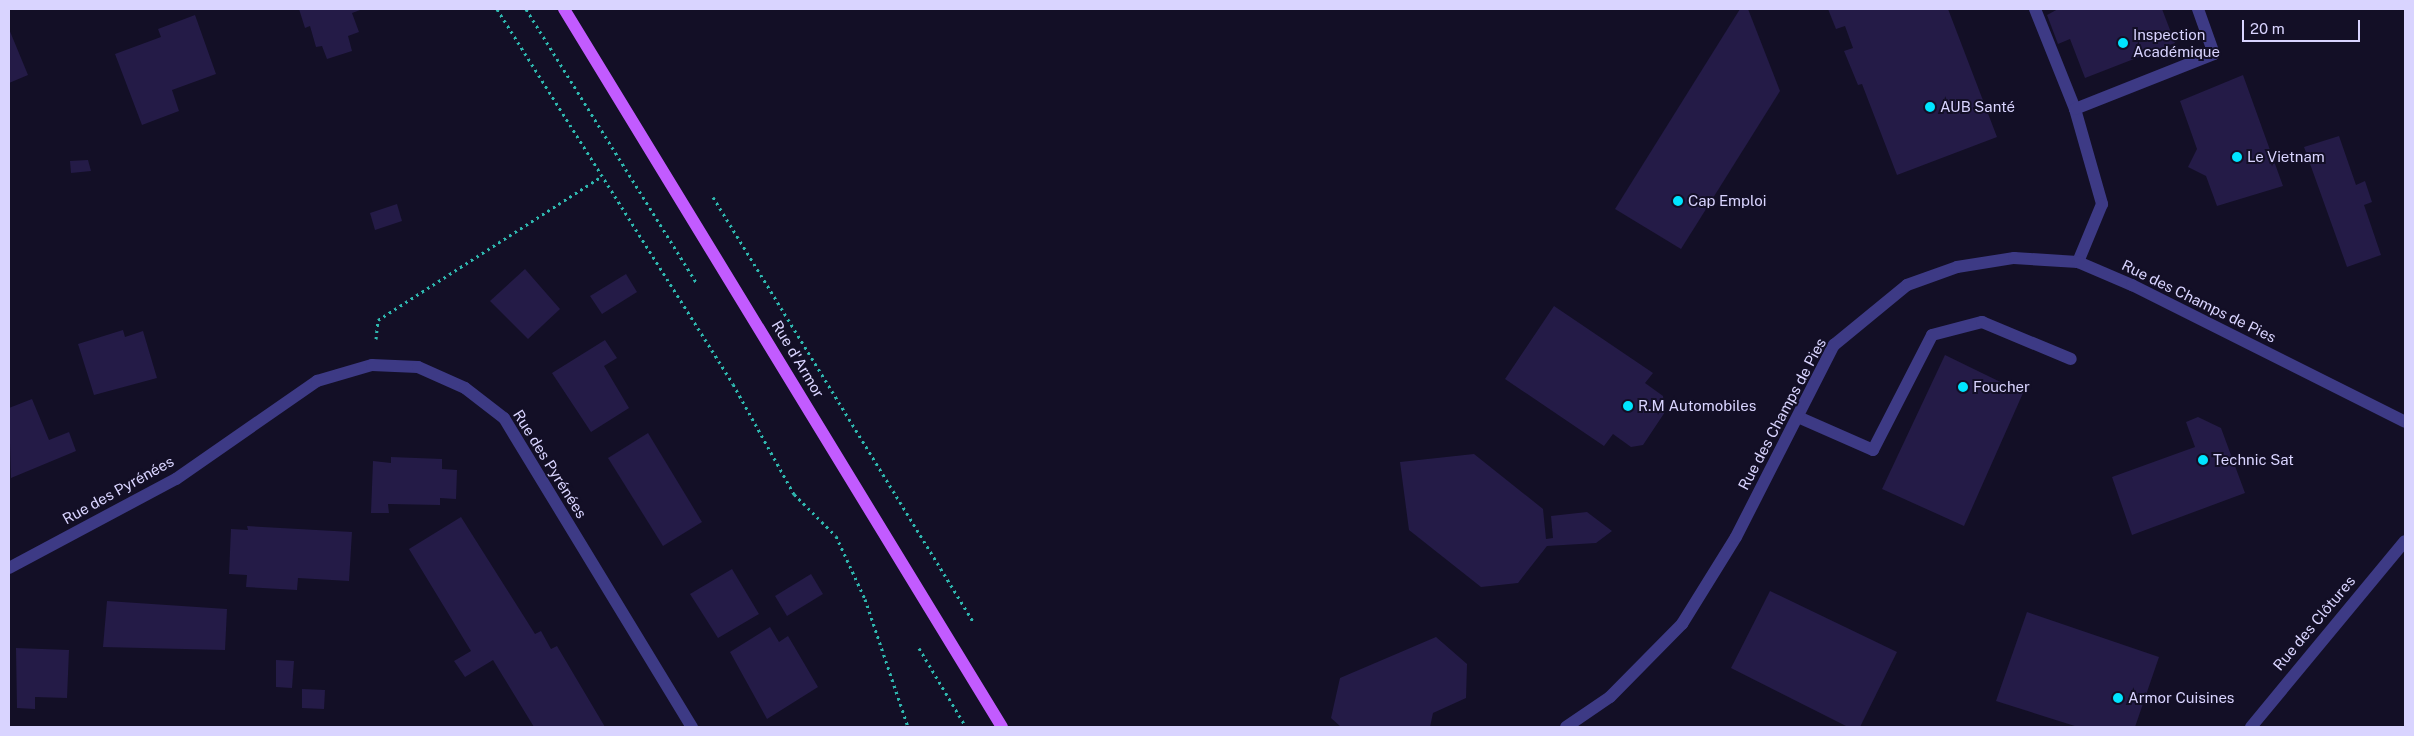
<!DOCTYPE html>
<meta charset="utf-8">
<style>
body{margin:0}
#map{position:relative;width:2414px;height:736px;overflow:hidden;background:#130f26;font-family:"Public Sans",sans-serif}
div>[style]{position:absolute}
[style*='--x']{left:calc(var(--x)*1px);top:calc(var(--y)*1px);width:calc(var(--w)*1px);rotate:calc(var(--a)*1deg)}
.building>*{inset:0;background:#241b47}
.path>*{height:3px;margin-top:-1.5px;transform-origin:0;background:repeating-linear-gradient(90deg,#2fb8b0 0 2.5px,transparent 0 6.5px)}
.minor>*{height:12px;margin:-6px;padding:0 6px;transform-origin:6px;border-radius:6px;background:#3d3a85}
.major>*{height:12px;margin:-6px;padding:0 6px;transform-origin:6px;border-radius:6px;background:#c25bff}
.dots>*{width:14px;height:14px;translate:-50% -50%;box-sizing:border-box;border:2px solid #130f26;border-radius:50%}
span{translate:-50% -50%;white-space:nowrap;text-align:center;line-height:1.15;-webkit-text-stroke:4px #130f26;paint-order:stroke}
.poi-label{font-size:15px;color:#d9d4ff}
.left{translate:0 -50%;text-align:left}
.street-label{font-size:15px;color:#d9d4ff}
.frame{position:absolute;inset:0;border:10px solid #d9d4ff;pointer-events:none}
.scale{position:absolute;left:2242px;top:20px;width:118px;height:22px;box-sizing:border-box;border:2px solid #d9d4ff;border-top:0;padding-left:6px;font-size:15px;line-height:18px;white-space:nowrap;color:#d9d4ff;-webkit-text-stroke:4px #130f26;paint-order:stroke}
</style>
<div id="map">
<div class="building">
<i style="clip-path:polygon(299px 9px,363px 9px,352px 13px,359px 32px,348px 36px,352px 51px,327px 59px,322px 46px,316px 47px,310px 26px,305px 28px)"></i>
<i style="clip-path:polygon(1740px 9px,1748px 9px,1780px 91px,1681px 249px,1615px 209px)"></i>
<i style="clip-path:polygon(1828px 9px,1948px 9px,1997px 137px,1897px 175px,1862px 84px,1858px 85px,1844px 51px,1853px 48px,1845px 26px,1836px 29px)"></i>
<i style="clip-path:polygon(2058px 9px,2162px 9px,2175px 43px,2085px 78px,2070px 39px,2058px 44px,2047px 15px)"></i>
<i style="clip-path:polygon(195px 15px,216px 74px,172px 90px,179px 111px,142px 125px,115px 54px,161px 37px,158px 29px)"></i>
<i style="clip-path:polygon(9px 29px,28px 75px,9px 83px)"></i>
<i style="clip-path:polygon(2243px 75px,2283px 186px,2217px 206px,2206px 176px,2188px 167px,2197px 149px,2180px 101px)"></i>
<i style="clip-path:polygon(2339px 136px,2356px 185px,2365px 181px,2372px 202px,2364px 205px,2381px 255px,2347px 267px,2304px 147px)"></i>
<i style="clip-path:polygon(88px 160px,91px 171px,71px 173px,70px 161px)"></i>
<i style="clip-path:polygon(397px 204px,402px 221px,375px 230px,370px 213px)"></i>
<i style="clip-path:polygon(525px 269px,560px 309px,528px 339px,490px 301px)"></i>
<i style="clip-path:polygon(626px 274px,637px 292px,602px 314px,590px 296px)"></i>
<i style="clip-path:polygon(1554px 306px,1653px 373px,1645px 383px,1663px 396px,1665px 412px,1643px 445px,1631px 447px,1613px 434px,1604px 446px,1505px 379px)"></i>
<i style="clip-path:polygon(123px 330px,125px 337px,143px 331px,157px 378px,94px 395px,78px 344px)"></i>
<i style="clip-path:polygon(605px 340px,617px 358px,604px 366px,629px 408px,591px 432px,552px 373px)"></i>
<i style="clip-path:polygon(1945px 355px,2023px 393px,1964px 526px,1882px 489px)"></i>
<i style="clip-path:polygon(32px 399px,49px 440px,69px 432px,76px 451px,11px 478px,9px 408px)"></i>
<i style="clip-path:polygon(2198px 417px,2221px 428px,2245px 493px,2132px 535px,2112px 477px,2195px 447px,2186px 422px)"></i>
<i style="clip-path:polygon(648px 433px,702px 522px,663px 546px,608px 458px)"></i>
<i style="clip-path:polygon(1474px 454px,1543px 509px,1546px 539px,1553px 538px,1551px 516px,1587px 512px,1612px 531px,1596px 543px,1547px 546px,1518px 583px,1481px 587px,1409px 530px,1400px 462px)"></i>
<i style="clip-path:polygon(391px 457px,442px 459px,442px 469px,457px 470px,456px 499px,440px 498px,440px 505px,388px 504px,389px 513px,371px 513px,373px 461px,391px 463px)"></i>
<i style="clip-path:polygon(461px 517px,535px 634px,541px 631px,551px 649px,557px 646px,605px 727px,534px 727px,493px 660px,465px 677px,454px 661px,471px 651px,409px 549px)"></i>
<i style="clip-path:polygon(247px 526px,352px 532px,349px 581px,298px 578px,297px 590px,246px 587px,247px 575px,229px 574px,231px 529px,248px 530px)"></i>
<i style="clip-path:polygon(732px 569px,759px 614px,718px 638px,690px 594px)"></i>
<i style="clip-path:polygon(811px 574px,823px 594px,787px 616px,775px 596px)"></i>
<i style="clip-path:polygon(1770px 591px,1897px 652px,1860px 727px,1848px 727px,1731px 668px)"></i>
<i style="clip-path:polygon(107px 601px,227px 609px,225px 650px,103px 647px)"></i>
<i style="clip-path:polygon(2027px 612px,2159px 657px,2135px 727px,2078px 727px,1996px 701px)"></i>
<i style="clip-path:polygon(770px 627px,779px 642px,788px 636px,818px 687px,767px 719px,730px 652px)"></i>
<i style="clip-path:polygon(1436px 637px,1467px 664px,1466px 698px,1433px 713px,1430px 727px,1341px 727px,1331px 718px,1340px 678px)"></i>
<i style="clip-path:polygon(16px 648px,69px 650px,67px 698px,35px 697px,35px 709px,17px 708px)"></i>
<i style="clip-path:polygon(276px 660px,294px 661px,292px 688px,276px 687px)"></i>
<i style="clip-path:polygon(302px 689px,325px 690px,324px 709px,302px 708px)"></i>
</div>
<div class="path">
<i style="--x:497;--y:9;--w:443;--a:57.8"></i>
<i style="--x:733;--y:384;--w:126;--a:61"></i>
<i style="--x:794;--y:494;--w:59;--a:45"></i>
<i style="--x:836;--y:536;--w:69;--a:65.3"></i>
<i style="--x:865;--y:599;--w:135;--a:71.4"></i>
<i style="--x:526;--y:9;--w:324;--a:58.1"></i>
<i style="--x:713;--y:197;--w:498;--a:58.5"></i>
<i style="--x:376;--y:339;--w:19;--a:-84"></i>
<i style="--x:378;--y:320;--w:266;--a:-32.7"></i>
<i style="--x:919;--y:648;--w:92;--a:59.3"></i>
</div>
<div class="minor">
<i style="--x:2035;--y:9;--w:108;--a:68.2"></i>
<i style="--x:2075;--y:109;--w:99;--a:74.1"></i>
<i style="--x:2102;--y:204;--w:63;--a:112.5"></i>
<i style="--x:2075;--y:109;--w:149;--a:-21.6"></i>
<i style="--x:2214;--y:54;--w:48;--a:-109.6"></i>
<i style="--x:1798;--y:417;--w:82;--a:23.7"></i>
<i style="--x:1873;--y:450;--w:129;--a:-62.8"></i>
<i style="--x:1932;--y:335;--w:52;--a:-14.6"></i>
<i style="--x:1982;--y:322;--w:96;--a:22.6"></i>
<i style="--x:9;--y:568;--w:189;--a:-28.1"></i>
<i style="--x:176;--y:479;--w:172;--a:-34.8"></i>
<i style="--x:317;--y:381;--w:57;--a:-16.2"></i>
<i style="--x:372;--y:365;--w:46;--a:2.5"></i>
<i style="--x:418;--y:367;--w:51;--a:24.1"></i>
<i style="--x:465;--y:388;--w:49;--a:37.6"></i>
<i style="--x:504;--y:418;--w:362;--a:58.7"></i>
<i style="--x:1566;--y:727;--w:53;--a:-34.3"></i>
<i style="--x:1610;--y:697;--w:103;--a:-45.4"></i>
<i style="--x:1682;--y:624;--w:102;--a:-58.2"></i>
<i style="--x:1736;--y:537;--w:216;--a:-63"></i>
<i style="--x:1834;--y:345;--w:94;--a:-39.4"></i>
<i style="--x:1907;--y:285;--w:53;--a:-19.8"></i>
<i style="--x:1957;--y:267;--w:58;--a:-9"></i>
<i style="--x:2014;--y:258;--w:64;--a:3.6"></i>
<i style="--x:2078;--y:262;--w:59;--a:23.1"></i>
<i style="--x:2132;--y:285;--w:305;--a:26.6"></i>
<i style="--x:2251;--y:727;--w:241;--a:-50.4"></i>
</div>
<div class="major">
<i style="--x:564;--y:9;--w:841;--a:58.62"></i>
</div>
<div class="dots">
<i style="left:2123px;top:43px;background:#00e5ff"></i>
<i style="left:1930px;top:107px;background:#00e5ff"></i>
<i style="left:2237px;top:157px;background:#00e5ff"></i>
<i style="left:1678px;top:201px;background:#00e5ff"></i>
<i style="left:1963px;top:387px;background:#00e5ff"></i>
<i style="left:1628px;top:406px;background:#00e5ff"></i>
<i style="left:2203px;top:460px;background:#00e5ff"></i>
<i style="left:2118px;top:698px;background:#00e5ff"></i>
</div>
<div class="poi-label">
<span class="left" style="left:2133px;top:43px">Inspection<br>Académique</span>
<span class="left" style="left:1940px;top:107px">AUB Santé</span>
<span class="left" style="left:2247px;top:157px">Le Vietnam</span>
<span class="left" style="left:1688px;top:201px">Cap Emploi</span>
<span class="left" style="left:1973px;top:387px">Foucher</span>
<span class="left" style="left:1638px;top:406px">R.M Automobiles</span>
<span class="left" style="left:2213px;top:460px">Technic Sat</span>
<span class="left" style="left:2128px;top:698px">Armor Cuisines</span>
</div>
<div class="street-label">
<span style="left:2199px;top:301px;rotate:26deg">Rue des Champs de Pies</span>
<span style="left:798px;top:359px;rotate:59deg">Rue d'Armor</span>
<span style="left:1782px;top:414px;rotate:-62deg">Rue des Champs de Pies</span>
<span style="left:550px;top:464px;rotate:58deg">Rue des Pyrénées</span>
<span style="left:118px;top:490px;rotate:-29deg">Rue des Pyrénées</span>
<span style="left:2314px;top:623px;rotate:-50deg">Rue des Clôtures</span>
</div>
<div class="frame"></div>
<div class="scale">20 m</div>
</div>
